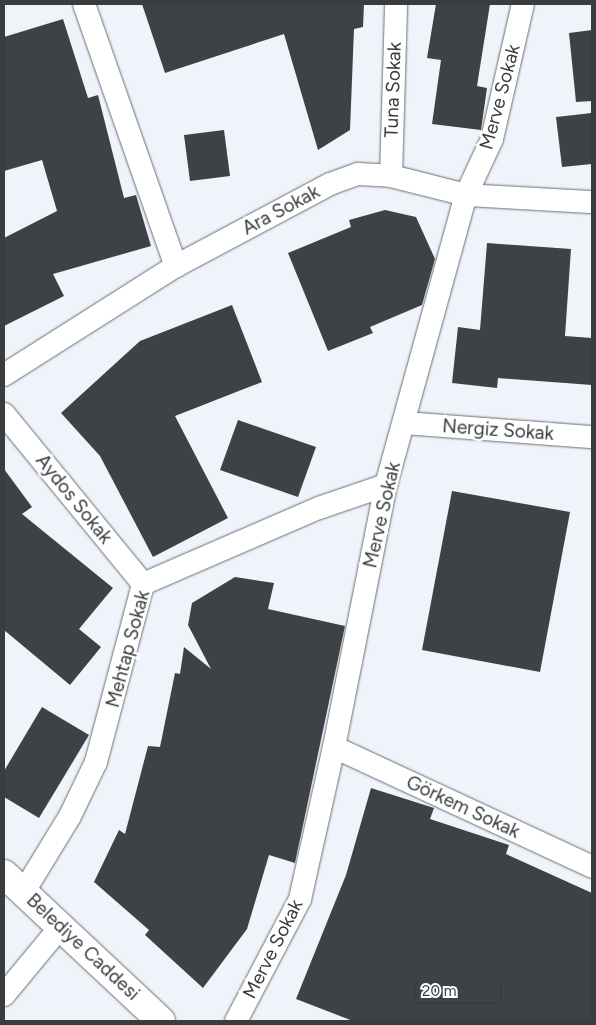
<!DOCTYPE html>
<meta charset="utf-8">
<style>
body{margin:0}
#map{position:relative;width:596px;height:1025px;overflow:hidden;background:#eff4fa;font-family:Figtree,sans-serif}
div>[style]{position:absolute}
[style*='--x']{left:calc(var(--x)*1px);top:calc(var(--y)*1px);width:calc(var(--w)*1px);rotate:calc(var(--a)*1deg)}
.building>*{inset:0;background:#3e4247}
.roads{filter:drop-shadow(0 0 1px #696e73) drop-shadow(0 0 1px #696e73)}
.minor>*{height:22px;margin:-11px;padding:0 11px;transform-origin:11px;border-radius:11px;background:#fff}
.tertiary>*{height:28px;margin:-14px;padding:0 14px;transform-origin:14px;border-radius:14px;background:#fff}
span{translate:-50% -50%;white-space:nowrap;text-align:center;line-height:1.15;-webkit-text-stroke:5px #fff;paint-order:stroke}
.street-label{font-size:19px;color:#3a3c3e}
.frame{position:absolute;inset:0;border:5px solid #3a3c3e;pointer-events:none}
.scale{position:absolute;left:414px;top:982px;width:88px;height:22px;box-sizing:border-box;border:2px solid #3a3c3e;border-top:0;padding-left:6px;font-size:15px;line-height:18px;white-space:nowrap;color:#3a3c3e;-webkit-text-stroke:4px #fff;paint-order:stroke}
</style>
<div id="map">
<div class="building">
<i style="clip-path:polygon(142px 4px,364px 4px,363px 27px,354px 29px,350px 130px,318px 150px,284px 34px,165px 73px)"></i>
<i style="clip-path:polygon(436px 4px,490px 4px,477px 86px,487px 88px,481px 130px,432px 124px,441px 60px,427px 58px)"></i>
<i style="clip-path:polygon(63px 19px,88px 98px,98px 95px,124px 198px,136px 195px,151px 246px,53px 274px,64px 296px,4px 326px,4px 238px,57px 211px,42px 160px,4px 171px,4px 37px)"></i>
<i style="clip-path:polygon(592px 30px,592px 101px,576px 102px,569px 33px)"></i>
<i style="clip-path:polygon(592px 113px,592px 164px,562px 167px,556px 117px)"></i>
<i style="clip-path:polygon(224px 130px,230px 176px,190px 181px,184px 135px)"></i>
<i style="clip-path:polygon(385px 210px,416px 217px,435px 259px,422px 305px,370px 327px,373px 333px,328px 351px,288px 253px,351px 227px,349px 220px)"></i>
<i style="clip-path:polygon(487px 243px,571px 249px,565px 336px,592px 338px,592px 385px,498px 378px,497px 388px,452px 383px,458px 327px,480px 330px)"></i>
<i style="clip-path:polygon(232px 305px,262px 382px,175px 416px,228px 518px,153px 557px,100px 456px,61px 413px,140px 341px)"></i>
<i style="clip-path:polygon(238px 420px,316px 447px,298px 497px,220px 470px)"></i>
<i style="clip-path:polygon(4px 469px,32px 507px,22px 514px,113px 588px,79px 629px,101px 647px,70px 685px,4px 630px)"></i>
<i style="clip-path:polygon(452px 491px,570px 512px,540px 672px,422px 650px)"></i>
<i style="clip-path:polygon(235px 577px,274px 583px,268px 609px,345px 626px,295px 863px,269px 855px,247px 929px,203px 988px,145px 935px,149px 930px,94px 882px,119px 830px,125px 834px,148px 746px,160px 747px,175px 673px,180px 674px,184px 647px,211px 669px,188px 625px,192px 603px)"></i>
<i style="clip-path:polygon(42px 707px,89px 735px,39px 818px,4px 797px,4px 771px)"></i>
<i style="clip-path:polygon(371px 788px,434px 808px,430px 819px,509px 845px,506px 854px,592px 893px,592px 1021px,353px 1021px,296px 999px,346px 875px)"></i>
</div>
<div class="roads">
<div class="minor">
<i style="--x:84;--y:4;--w:278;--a:70.7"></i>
<i style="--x:391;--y:176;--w:172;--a:-88.3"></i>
<i style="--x:4;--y:375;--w:204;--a:-32.4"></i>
<i style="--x:176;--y:266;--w:174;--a:-28"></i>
<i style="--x:330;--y:184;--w:30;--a:-20"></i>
<i style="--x:358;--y:174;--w:33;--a:3"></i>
<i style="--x:391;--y:176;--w:77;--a:14.2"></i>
<i style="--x:466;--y:195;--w:126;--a:3.2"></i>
<i style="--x:4;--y:414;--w:220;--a:50.7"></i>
<i style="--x:405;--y:423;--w:188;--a:4.3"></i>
<i style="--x:334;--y:747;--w:285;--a:24.9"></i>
<i style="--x:23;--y:893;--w:90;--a:-58.6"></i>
<i style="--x:70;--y:816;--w:60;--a:-64.3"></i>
<i style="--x:96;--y:762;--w:184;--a:-75.2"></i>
<i style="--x:143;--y:584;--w:192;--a:-23.4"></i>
<i style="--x:319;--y:508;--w:71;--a:-18.9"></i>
<i style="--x:4;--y:995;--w:89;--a:-50.4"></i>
<i style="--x:236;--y:1021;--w:138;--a:-62.3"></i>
<i style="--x:300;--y:899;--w:156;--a:-77.4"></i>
<i style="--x:334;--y:747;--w:267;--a:-78.8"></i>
<i style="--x:386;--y:485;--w:301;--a:-74.6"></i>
<i style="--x:466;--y:195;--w:62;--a:-65.1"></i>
<i style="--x:492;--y:139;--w:139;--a:-77.1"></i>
</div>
<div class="tertiary">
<i style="--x:4;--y:874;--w:215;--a:43.1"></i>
</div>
</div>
<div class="street-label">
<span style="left:393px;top:90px;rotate:-88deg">Tuna Sokak</span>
<span style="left:500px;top:97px;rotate:-75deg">Merve Sokak</span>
<span style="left:281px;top:210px;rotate:-28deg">Ara Sokak</span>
<span style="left:498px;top:430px;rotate:4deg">Nergiz Sokak</span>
<span style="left:74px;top:499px;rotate:51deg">Aydos Sokak</span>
<span style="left:382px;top:515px;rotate:-77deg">Merve Sokak</span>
<span style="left:128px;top:649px;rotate:-75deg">Mehtap Sokak</span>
<span style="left:463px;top:807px;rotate:25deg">Görkem Sokak</span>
<span style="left:83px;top:947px;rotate:43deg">Belediye Caddesi</span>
<span style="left:273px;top:949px;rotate:-63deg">Merve Sokak</span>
</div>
<div class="frame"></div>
<div class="scale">20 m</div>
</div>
